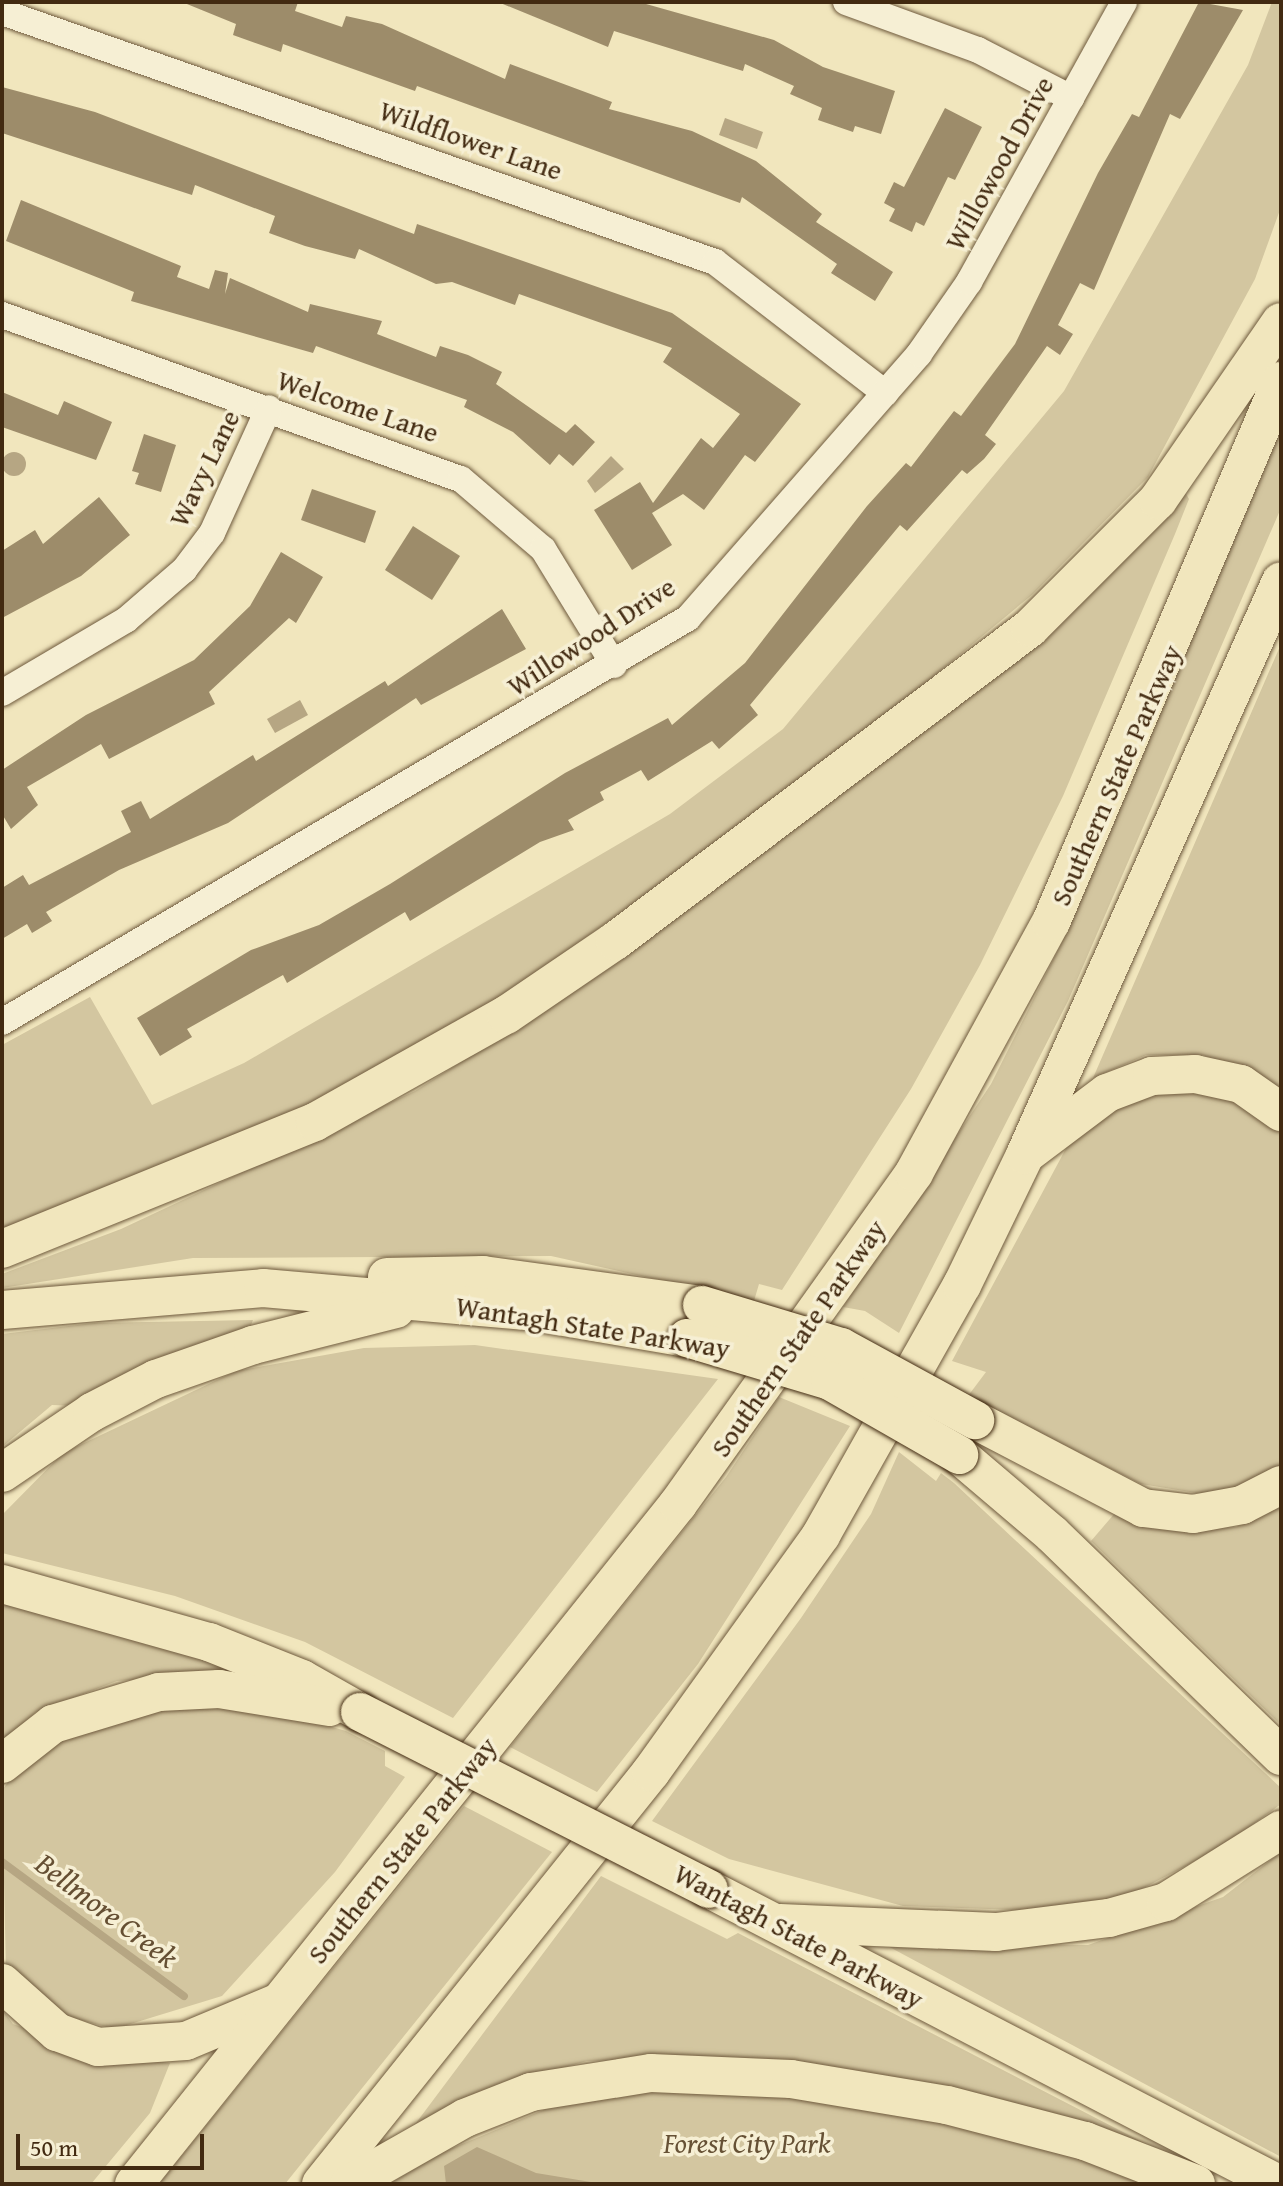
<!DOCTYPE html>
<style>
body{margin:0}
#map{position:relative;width:1283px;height:2186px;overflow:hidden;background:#f1e6bd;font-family:"Gentium Book Plus",serif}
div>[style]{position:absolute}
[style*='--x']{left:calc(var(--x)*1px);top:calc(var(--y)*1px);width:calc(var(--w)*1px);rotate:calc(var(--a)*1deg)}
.green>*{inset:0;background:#d3c6a0}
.water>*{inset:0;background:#b6a683}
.round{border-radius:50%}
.stream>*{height:8px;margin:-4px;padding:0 4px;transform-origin:4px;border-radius:4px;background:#b6a683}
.building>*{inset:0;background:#9d8c6a}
.roads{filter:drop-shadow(0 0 2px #6e593c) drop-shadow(0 0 2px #6e593c)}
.minor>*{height:26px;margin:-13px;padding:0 13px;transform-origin:13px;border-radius:13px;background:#f6efd4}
.highway>*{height:38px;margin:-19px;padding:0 19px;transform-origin:19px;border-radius:19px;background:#f1e6bd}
.bridges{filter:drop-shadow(0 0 2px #422a11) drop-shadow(0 0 2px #422a11)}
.highway-bridge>*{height:38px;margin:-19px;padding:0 19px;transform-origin:19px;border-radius:19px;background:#f1e6bd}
span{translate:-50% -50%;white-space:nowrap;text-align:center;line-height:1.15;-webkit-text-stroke:7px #f6efd4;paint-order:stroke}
.street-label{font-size:28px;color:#422a11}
.park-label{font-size:28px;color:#665135;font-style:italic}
.water-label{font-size:30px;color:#654f33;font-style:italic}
.frame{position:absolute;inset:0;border:4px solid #422a11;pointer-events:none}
.scale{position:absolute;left:16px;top:2134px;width:188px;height:36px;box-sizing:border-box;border:4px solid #422a11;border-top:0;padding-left:10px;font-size:24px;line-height:28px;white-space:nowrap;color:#422a11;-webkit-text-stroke:6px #f6efd4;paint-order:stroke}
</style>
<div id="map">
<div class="green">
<i style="clip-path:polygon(1272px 2px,1281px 2px,1281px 207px,1255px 279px,1148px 477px,1033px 594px,823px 768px,511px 991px,301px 1110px,2px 1238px,2px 1045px,90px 997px,152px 1105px,244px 1063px,670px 814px,783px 729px,1064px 391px,1248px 65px)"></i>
<i style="clip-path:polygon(1281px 428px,1281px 508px,1068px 1001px,899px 1333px,865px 1311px,843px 1307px,991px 1084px,1061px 944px)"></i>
<i style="clip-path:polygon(1182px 487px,1189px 499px,1175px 534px,1063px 796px,980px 965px,911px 1089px,782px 1290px,759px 1284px,754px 1301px,551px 1256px,193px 1258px,2px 1288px,2px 1274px,121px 1229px,415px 1091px,552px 1005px,991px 676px)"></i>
<i style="clip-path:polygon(1281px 644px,1281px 1098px,1264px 1081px,1203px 1055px,1146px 1055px,1093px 1078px)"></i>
<i style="clip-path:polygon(1176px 1087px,1236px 1097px,1281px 1134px,1281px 1473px,1221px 1497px,1141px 1484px,968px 1396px,986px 1372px,952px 1361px,1078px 1126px,1138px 1093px)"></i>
<i style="clip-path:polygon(253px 1320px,247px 1335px,81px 1406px,52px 1405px,2px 1447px,2px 1334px,94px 1323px)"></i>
<i style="clip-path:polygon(475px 1345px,718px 1379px,453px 1718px,305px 1642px,175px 1596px,2px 1553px,2px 1515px,63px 1453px,236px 1371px,364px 1348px)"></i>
<i style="clip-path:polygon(779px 1397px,850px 1426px,698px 1664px,597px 1792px,510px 1747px,726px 1477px)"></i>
<i style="clip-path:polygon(899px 1452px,936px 1481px,941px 1473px,954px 1483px,1281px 1788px,1281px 1804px,1220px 1848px,1134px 1893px,1049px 1911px,903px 1906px,729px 1859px,652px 1821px,801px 1618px,871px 1514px)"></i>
<i style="clip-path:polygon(1281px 1504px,1281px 1725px,1091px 1541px,1115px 1513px,1185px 1530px,1236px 1527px)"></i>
<i style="clip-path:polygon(2px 1601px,191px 1655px,295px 1694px,187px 1676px,117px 1681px,36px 1712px,2px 1743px)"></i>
<i style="clip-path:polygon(146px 1703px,255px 1705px,346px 1731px,385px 1751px,385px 1766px,405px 1777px,335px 1872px,222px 1996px,114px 2029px,62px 2015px,6px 1973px,2px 1790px,36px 1746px)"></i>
<i style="clip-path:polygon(464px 1806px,552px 1852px,285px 2184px,159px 2184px)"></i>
<i style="clip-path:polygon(1281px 1852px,1281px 2157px,882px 1943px,1088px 1945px,1223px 1897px)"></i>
<i style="clip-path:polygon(601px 1876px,727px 1939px,738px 1933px,1210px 2177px,680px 2059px,587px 2061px,494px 2087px,410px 2131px)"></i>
<i style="clip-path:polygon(2px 2009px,13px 2024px,90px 2051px,170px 2063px,150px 2113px,91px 2184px,2px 2184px)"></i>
<i style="clip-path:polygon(661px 2086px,837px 2099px,998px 2132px,1154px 2184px,389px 2184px,443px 2152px,584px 2093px)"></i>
</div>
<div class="water">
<i style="clip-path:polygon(725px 118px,763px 132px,757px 149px,719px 135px)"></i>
<i class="round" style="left:2px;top:452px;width:24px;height:24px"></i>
<i style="clip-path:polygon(611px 456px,624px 469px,595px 493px,587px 481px)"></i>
<i style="clip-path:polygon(300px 700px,308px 715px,275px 733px,267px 719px)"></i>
<i style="clip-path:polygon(477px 2147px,536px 2173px,603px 2184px,446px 2184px,444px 2166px)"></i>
</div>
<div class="stream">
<i style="--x:2;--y:1862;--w:226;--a:36.4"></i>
</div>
<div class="building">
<i style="clip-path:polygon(182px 2px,298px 2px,295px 11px,342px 27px,346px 16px,382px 24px,505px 79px,510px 64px,612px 102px,609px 109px,692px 131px,756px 161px,822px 214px,816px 222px,893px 272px,875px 301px,831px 273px,837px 264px,742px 197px,740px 203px,417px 86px,415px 91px,283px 44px,281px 52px,233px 35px,236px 24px)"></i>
<i style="clip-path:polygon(498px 2px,639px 2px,774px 40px,823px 67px,895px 91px,881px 134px,855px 126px,853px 132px,818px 120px,822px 108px,790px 94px,794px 86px,745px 64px,743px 71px,614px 31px,608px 47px)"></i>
<i style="clip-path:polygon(1199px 2px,1243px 10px,1180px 119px,1170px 114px,1094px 290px,1080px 283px,1058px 325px,1073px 334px,1060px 355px,1047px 346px,985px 435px,996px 444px,984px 459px,967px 474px,962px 470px,907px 531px,900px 525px,750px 705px,758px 715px,719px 749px,712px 741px,648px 781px,641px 770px,600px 792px,604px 800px,568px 820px,574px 830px,540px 842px,410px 921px,405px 912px,287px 983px,283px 975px,187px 1029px,192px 1037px,160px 1056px,137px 1018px,251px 950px,319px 925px,390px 884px,565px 773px,668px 718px,672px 725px,745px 663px,867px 506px,906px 463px,911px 467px,954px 411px,961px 416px,1015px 344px,1098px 173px,1132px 114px,1139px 117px)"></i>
<i style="clip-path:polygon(2px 87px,95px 112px,414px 234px,417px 224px,672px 313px,801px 404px,755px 462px,745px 455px,704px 510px,683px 494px,652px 513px,672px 545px,632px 570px,594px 510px,640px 482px,653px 503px,701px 438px,713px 448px,740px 414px,663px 362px,672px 348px,519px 294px,515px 305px,452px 282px,436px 284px,359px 249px,355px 259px,305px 246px,269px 233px,275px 216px,195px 185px,192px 195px,2px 133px)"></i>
<i style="clip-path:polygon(945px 108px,982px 127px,955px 180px,948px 177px,924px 226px,916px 222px,912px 232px,889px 221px,895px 209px,884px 203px,894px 182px,904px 187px)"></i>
<i style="clip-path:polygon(21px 200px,181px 266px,177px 277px,209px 289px,215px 270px,228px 273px,225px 294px,230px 278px,308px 312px,310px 304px,382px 321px,377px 334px,436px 357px,440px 346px,468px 355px,502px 372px,496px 384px,566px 433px,575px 424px,595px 442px,573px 466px,559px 454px,550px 465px,513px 432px,464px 407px,467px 400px,316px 346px,313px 353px,131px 301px,134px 292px,6px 241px)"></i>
<i style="clip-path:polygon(2px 392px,58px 415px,64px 401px,112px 422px,96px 460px,2px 427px)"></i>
<i style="clip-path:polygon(144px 434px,176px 445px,161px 492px,135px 484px,139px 473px,132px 471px)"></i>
<i style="clip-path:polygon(312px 489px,376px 511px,365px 543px,301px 520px)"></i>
<i style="clip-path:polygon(99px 497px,130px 535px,81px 576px,2px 618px,2px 551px,35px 530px,43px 544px)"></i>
<i style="clip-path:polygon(413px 526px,460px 556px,432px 600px,385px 570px)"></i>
<i style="clip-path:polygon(281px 552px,323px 577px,296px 623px,289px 618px,209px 692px,215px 704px,109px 759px,101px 744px,27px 787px,38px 805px,11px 829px,2px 814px,2px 770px,86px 715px,194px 660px,250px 606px)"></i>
<i style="clip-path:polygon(502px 609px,526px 649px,421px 705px,416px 698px,228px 823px,119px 870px,46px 912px,52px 921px,32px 933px,27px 924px,2px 939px,2px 888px,23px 875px,29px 885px,131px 832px,121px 811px,141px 801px,150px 819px,253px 755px,256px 761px,385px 681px,388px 686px)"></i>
</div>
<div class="roads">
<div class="minor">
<i style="--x:846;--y:2;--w:140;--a:20"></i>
<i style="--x:978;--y:50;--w:105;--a:27.3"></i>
<i style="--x:2;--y:12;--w:756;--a:19.32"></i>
<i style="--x:715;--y:262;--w:215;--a:37.6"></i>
<i style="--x:2;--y:315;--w:487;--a:19.7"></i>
<i style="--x:461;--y:479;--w:108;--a:40.5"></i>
<i style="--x:543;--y:549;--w:136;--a:58.5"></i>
<i style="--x:2;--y:693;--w:144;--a:-30.5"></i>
<i style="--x:126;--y:620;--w:77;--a:-40.8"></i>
<i style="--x:184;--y:570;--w:46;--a:-52.9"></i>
<i style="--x:212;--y:533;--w:137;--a:-65.5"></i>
<i style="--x:2;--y:1022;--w:796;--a:-30.49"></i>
<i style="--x:688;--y:618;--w:351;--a:-48.8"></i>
<i style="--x:919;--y:354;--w:88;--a:-55.2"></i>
<i style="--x:969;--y:282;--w:320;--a:-61"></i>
</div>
<div class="highway">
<i style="--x:1030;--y:1151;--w:96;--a:-37"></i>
<i style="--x:1107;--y:1093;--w:48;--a:-20.7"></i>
<i style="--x:1152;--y:1076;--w:43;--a:-2.7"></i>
<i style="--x:1195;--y:1074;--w:47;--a:12.3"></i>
<i style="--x:1241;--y:1084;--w:49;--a:35"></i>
<i style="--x:2;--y:1249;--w:338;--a:-22.1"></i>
<i style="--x:315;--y:1122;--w:219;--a:-29.3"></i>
<i style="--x:506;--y:1015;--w:132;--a:-34.2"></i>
<i style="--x:615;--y:941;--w:520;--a:-37.02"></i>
<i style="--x:1030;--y:628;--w:181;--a:-45"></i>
<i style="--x:1158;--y:500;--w:216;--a:-55.4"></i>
<i style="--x:387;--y:1277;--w:96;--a:-1.2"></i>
<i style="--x:483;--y:1275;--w:221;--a:7.8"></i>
<i style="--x:2;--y:1310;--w:262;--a:-4.8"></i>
<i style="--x:263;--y:1288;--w:273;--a:5"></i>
<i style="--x:535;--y:1312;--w:154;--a:9.7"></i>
<i style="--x:975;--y:1420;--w:190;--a:27.6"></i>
<i style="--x:1143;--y:1508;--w:50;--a:6.8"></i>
<i style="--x:1193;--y:1514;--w:50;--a:-10.4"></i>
<i style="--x:1242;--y:1505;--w:44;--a:-27.1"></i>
<i style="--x:959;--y:1455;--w:122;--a:40.3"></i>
<i style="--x:1052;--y:1534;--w:319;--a:44.1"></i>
<i style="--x:2;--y:1473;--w:109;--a:-34.1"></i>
<i style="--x:92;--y:1412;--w:72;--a:-27.3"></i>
<i style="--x:156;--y:1379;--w:103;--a:-19.3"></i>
<i style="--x:253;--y:1345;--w:147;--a:-14.1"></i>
<i style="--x:2;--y:1584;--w:215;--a:15.7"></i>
<i style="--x:209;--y:1642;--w:100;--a:21.7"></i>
<i style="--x:302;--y:1679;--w:67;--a:29.6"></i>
<i style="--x:2;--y:1764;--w:65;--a:-38.1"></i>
<i style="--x:53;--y:1724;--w:111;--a:-16.8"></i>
<i style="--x:159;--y:1692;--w:60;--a:-2.9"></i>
<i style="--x:219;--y:1689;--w:112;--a:9.2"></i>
<i style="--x:709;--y:1889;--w:641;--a:27.4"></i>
<i style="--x:780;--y:1923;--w:216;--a:2.4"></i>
<i style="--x:996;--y:1932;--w:114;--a:-7.1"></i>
<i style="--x:1109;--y:1918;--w:59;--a:-15.7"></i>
<i style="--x:1166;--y:1902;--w:136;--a:-32.1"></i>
<i style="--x:2;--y:1983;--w:74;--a:41.7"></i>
<i style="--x:57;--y:2032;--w:44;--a:20.1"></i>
<i style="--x:98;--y:2047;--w:88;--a:-3.9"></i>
<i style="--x:186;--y:2041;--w:99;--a:-22.7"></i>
<i style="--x:134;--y:2184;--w:871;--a:-51.34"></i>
<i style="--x:678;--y:1504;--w:407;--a:-54.5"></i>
<i style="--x:914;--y:1173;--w:286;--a:-61.4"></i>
<i style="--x:1051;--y:922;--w:588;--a:-66.97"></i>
<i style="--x:321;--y:2184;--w:528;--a:-51.31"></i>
<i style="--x:651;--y:1772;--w:292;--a:-54.3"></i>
<i style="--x:821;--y:1535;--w:287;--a:-60.6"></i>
<i style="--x:962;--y:1285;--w:144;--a:-64.1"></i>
<i style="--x:1025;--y:1155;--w:628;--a:-65.96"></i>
<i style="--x:349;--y:2184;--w:133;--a:-29.6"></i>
<i style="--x:465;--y:2118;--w:71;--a:-21.5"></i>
<i style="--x:531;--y:2092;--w:121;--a:-9"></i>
<i style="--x:651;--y:2073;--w:140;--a:2.5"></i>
<i style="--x:791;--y:2079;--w:158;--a:9.5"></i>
<i style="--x:947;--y:2105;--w:143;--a:14.6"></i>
<i style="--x:1085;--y:2141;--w:119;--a:21.2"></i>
</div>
</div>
<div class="bridges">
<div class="highway-bridge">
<i style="--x:702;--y:1305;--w:145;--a:16.8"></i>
<i style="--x:841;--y:1347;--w:153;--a:28.6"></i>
<i style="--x:687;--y:1338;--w:149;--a:16.7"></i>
<i style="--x:830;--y:1381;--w:149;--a:29.8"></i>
<i style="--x:360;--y:1712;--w:391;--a:26.9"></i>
</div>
</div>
<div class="street-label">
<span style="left:471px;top:140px;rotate:19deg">Wildflower Lane</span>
<span style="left:999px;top:163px;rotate:-61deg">Willowood Drive</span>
<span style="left:358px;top:406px;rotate:19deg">Welcome Lane</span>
<span style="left:204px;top:468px;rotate:-64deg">Wavy Lane</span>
<span style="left:591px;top:636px;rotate:-33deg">Willowood Drive</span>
<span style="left:1116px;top:775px;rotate:-66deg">Southern State Parkway</span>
<span style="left:593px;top:1327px;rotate:9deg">Wantagh State Parkway</span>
<span style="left:798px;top:1338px;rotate:-55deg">Southern State Parkway</span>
<span style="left:402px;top:1850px;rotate:-51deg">Southern State Parkway</span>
<span style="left:799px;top:1936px;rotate:28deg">Wantagh State Parkway</span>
</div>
<div class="park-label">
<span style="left:747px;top:2143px">Forest City Park</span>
</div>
<div class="water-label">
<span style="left:107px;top:1910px;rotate:37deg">Bellmore Creek</span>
</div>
<div class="frame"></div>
<div class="scale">50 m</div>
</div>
